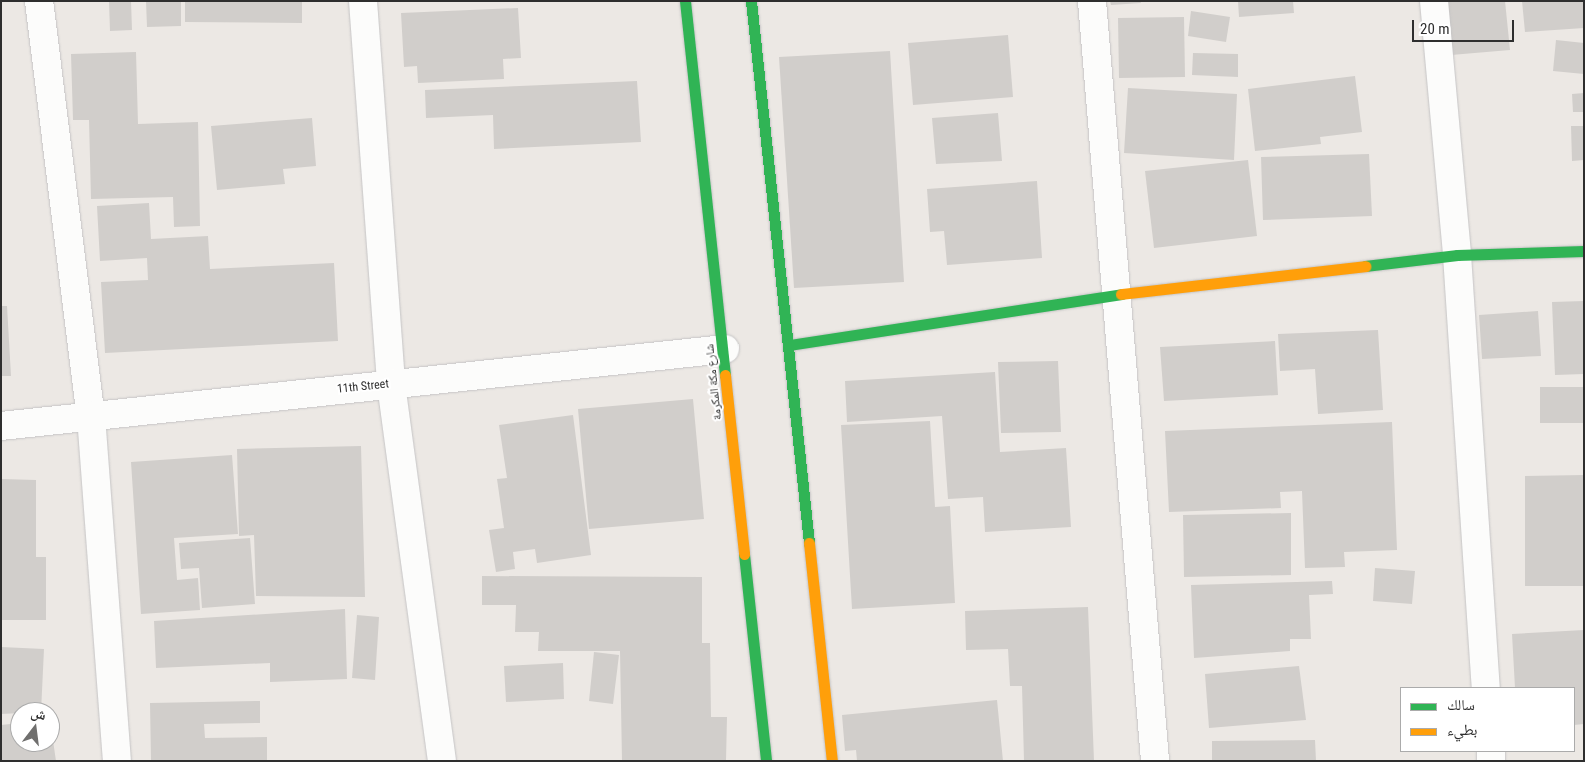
<!DOCTYPE html>
<meta charset="utf-8">
<style>
body{margin:0}
#map{position:relative;width:1585px;height:762px;overflow:hidden;background:#ece8e4;font-family:"Roboto Condensed","Noto Naskh Arabic",sans-serif}
div>[style]{position:absolute}
[style*='--x']{left:calc(var(--x)*1px);top:calc(var(--y)*1px);width:calc(var(--w)*1px);rotate:calc(var(--a)*1deg)}
.building>*{inset:0;background:#d1cecb}
.roads{filter:drop-shadow(0 0 1px #c5c4c5) drop-shadow(0 0 1px #c5c4c5)}
.street>*{height:28px;margin:-14px;padding:0 14px;transform-origin:14px;border-radius:14px;background:#fcfcfb}
.fast>*{height:11px;margin:-5.5px;padding:0 5.5px;transform-origin:5.5px;border-radius:5.5px;background:#30b455}
.slow>*{height:11px;margin:-5.5px;padding:0 5.5px;transform-origin:5.5px;border-radius:5.5px;background:#ff9f0a}
span{translate:-50% -50%;white-space:nowrap;text-align:center;line-height:1.15;-webkit-text-stroke:4px #fff;paint-order:stroke}
.street-label{font-size:12px;color:#2e2e2e}
.frame{position:absolute;inset:0;border:2px solid #2e2e2e;pointer-events:none}
.legend{position:absolute;left:1400px;top:687px;width:175px;height:65px;box-sizing:border-box;background:#fff;border:1px solid #ababab;margin:0;padding:6px 9px;list-style:none;font-size:15px;color:#2e2e2e}
.legend li{display:flex;align-items:center;gap:10px;height:25px}
.legend b{width:25px;border:1px solid #ababab}
.north{position:absolute;left:10px;top:702px;width:50px;height:50px;box-sizing:border-box;background:#fff;border:1px solid #ababab;border-radius:50%;rotate:15deg;font-size:14px;font-weight:700;line-height:20px;text-align:center;color:#2e2e2e}
.north::after{content:'';display:block;margin:auto;width:18px;height:22px;background:#706f6e;clip-path:polygon(50% 0,100% 100%,50% 72%,0 100%)}
.scale{position:absolute;left:1412px;top:20px;width:102px;height:22px;box-sizing:border-box;border:2px solid #2e2e2e;border-top:0;padding-left:6px;font-size:15px;line-height:18px;white-space:nowrap;color:#2e2e2e;-webkit-text-stroke:4px #fff;paint-order:stroke}
</style>
<div id="map">
<div class="building">
<i style="clip-path:polygon(109px 1px,131px 1px,132px 30px,110px 31px)"></i>
<i style="clip-path:polygon(146px 1px,181px 1px,181px 26px,147px 27px)"></i>
<i style="clip-path:polygon(185px 1px,302px 1px,302px 23px,185px 22px)"></i>
<i style="clip-path:polygon(1110px 1px,1140px 1px,1141px 3px,1111px 5px)"></i>
<i style="clip-path:polygon(1238px 1px,1293px 1px,1294px 13px,1239px 17px)"></i>
<i style="clip-path:polygon(1446px 1px,1505px 1px,1510px 50px,1451px 55px)"></i>
<i style="clip-path:polygon(1522px 1px,1584px 1px,1584px 28px,1525px 32px)"></i>
<i style="clip-path:polygon(518px 8px,521px 58px,503px 59px,504px 79px,418px 83px,417px 66px,404px 67px,401px 13px)"></i>
<i style="clip-path:polygon(1191px 11px,1230px 17px,1226px 42px,1188px 36px)"></i>
<i style="clip-path:polygon(1184px 17px,1185px 77px,1119px 78px,1118px 18px)"></i>
<i style="clip-path:polygon(1008px 35px,1013px 97px,913px 105px,908px 43px)"></i>
<i style="clip-path:polygon(1556px 40px,1584px 43px,1584px 74px,1553px 71px)"></i>
<i style="clip-path:polygon(890px 51px,904px 282px,794px 288px,779px 57px)"></i>
<i style="clip-path:polygon(136px 52px,138px 124px,198px 122px,200px 226px,174px 227px,173px 197px,91px 199px,89px 120px,73px 120px,71px 54px)"></i>
<i style="clip-path:polygon(1193px 53px,1238px 54px,1238px 77px,1192px 75px)"></i>
<i style="clip-path:polygon(1355px 76px,1362px 132px,1320px 137px,1321px 144px,1255px 151px,1248px 89px)"></i>
<i style="clip-path:polygon(637px 81px,641px 142px,494px 149px,493px 115px,426px 118px,425px 90px)"></i>
<i style="clip-path:polygon(1128px 88px,1237px 94px,1234px 160px,1124px 153px)"></i>
<i style="clip-path:polygon(1584px 93px,1584px 112px,1573px 112px,1572px 94px)"></i>
<i style="clip-path:polygon(998px 113px,1002px 161px,936px 164px,932px 118px)"></i>
<i style="clip-path:polygon(312px 118px,316px 166px,283px 169px,285px 184px,217px 190px,211px 126px)"></i>
<i style="clip-path:polygon(1571px 126px,1584px 126px,1584px 160px,1572px 161px)"></i>
<i style="clip-path:polygon(1369px 154px,1372px 216px,1263px 220px,1261px 157px)"></i>
<i style="clip-path:polygon(1248px 160px,1257px 236px,1154px 248px,1145px 171px)"></i>
<i style="clip-path:polygon(1037px 181px,1042px 258px,947px 265px,944px 231px,930px 232px,927px 189px)"></i>
<i style="clip-path:polygon(149px 203px,151px 239px,208px 236px,210px 269px,334px 263px,338px 341px,105px 353px,101px 282px,148px 280px,147px 258px,100px 261px,97px 206px)"></i>
<i style="clip-path:polygon(1584px 301px,1584px 374px,1555px 375px,1552px 302px)"></i>
<i style="clip-path:polygon(1px 306px,7px 306px,11px 376px,1px 376px)"></i>
<i style="clip-path:polygon(1538px 311px,1541px 356px,1482px 359px,1479px 315px)"></i>
<i style="clip-path:polygon(1378px 330px,1383px 410px,1318px 414px,1315px 369px,1280px 371px,1278px 334px)"></i>
<i style="clip-path:polygon(1275px 341px,1278px 395px,1164px 401px,1160px 347px)"></i>
<i style="clip-path:polygon(1058px 361px,1061px 432px,1001px 433px,998px 362px)"></i>
<i style="clip-path:polygon(995px 372px,1000px 452px,1066px 448px,1071px 527px,985px 532px,983px 497px,948px 499px,942px 416px,847px 422px,845px 381px)"></i>
<i style="clip-path:polygon(1540px 387px,1584px 387px,1584px 423px,1540px 423px)"></i>
<i style="clip-path:polygon(693px 399px,704px 519px,589px 529px,578px 409px)"></i>
<i style="clip-path:polygon(573px 415px,591px 555px,537px 563px,535px 549px,513px 552px,515px 569px,496px 572px,489px 530px,504px 528px,497px 479px,507px 478px,499px 425px)"></i>
<i style="clip-path:polygon(930px 421px,935px 507px,950px 506px,955px 603px,852px 609px,841px 425px)"></i>
<i style="clip-path:polygon(1392px 422px,1397px 550px,1344px 552px,1345px 567px,1305px 568px,1302px 491px,1280px 492px,1281px 508px,1169px 512px,1165px 431px)"></i>
<i style="clip-path:polygon(361px 446px,365px 597px,256px 596px,254px 535px,239px 536px,237px 449px)"></i>
<i style="clip-path:polygon(232px 455px,238px 534px,174px 538px,177px 580px,198px 578px,200px 610px,141px 614px,131px 462px)"></i>
<i style="clip-path:polygon(1584px 475px,1584px 586px,1525px 586px,1525px 476px)"></i>
<i style="clip-path:polygon(1px 479px,36px 480px,36px 557px,46px 557px,46px 620px,1px 620px)"></i>
<i style="clip-path:polygon(1291px 513px,1291px 575px,1184px 577px,1183px 515px)"></i>
<i style="clip-path:polygon(250px 538px,255px 604px,202px 608px,199px 568px,181px 569px,179px 543px)"></i>
<i style="clip-path:polygon(1375px 568px,1415px 571px,1412px 604px,1373px 601px)"></i>
<i style="clip-path:polygon(482px 576px,702px 577px,702px 643px,710px 643px,711px 717px,727px 717px,726px 761px,622px 761px,620px 651px,538px 651px,539px 632px,515px 632px,516px 605px,482px 605px)"></i>
<i style="clip-path:polygon(1332px 581px,1333px 594px,1309px 595px,1311px 639px,1290px 639px,1290px 651px,1194px 658px,1191px 585px)"></i>
<i style="clip-path:polygon(1088px 607px,1094px 761px,1024px 761px,1022px 686px,1010px 686px,1008px 649px,966px 650px,965px 611px)"></i>
<i style="clip-path:polygon(345px 609px,347px 679px,270px 682px,270px 663px,156px 668px,154px 621px)"></i>
<i style="clip-path:polygon(357px 615px,379px 617px,375px 680px,352px 678px)"></i>
<i style="clip-path:polygon(1584px 630px,1584px 724px,1574px 725px,1574px 688px,1515px 688px,1512px 634px)"></i>
<i style="clip-path:polygon(1px 647px,44px 649px,41px 712px,1px 714px)"></i>
<i style="clip-path:polygon(594px 652px,619px 655px,613px 704px,589px 701px)"></i>
<i style="clip-path:polygon(563px 663px,564px 699px,506px 702px,504px 666px)"></i>
<i style="clip-path:polygon(1299px 666px,1306px 720px,1209px 728px,1205px 674px)"></i>
<i style="clip-path:polygon(997px 700px,1003px 761px,857px 761px,856px 750px,845px 751px,842px 715px)"></i>
<i style="clip-path:polygon(260px 701px,260px 723px,204px 724px,205px 738px,267px 737px,267px 761px,151px 761px,150px 703px)"></i>
<i style="clip-path:polygon(50px 720px,56px 761px,1px 761px,1px 725px,20px 723px,20px 742px,50px 742px)"></i>
<i style="clip-path:polygon(1315px 740px,1316px 761px,1212px 761px,1212px 741px)"></i>
</div>
<div class="roads">
<div class="street">
<i style="--x:39;--y:1;--w:418;--a:82.9"></i>
<i style="--x:91;--y:416;--w:346;--a:85.7"></i>
<i style="--x:363;--y:1;--w:384;--a:85.8"></i>
<i style="--x:391;--y:384;--w:380;--a:82.3"></i>
<i style="--x:1092;--y:1;--w:763;--a:85.26"></i>
<i style="--x:1434;--y:1;--w:255;--a:84.8"></i>
<i style="--x:1457;--y:255;--w:434;--a:86.2"></i>
<i style="--x:1;--y:426;--w:728;--a:-6.07"></i>
<i style="--x:1491;--y:751;--w:10;--a:90"></i>
</div>
<div class="fast">
<i style="--x:685;--y:1;--w:376;--a:83.9"></i>
<i style="--x:751;--y:1;--w:545;--a:83.89"></i>
<i style="--x:1365;--y:266;--w:93;--a:-6.8"></i>
<i style="--x:1457;--y:255;--w:127;--a:-1.8"></i>
<i style="--x:789;--y:345;--w:336;--a:-8.7"></i>
<i style="--x:744;--y:554;--w:208;--a:83.9"></i>
</div>
<div class="slow">
<i style="--x:1121;--y:294;--w:246;--a:-6.5"></i>
<i style="--x:725;--y:375;--w:180;--a:83.9"></i>
<i style="--x:809;--y:543;--w:219;--a:84"></i>
</div>
</div>
<div class="street-label">
<span style="left:714px;top:382px;rotate:-96deg">شارع مكة المكرمة</span>
<span style="left:363px;top:387px;rotate:-6deg">11th Street</span>
</div>
<div class="frame"></div>
<ul class="legend">
<li><b style="height:6px;background:#30b455"></b>سالك</li>
<li><b style="height:6px;background:#ff9f0a"></b>بطيء</li>
</ul>
<div class="north">ش</div>
<div class="scale">20 m</div>
</div>
